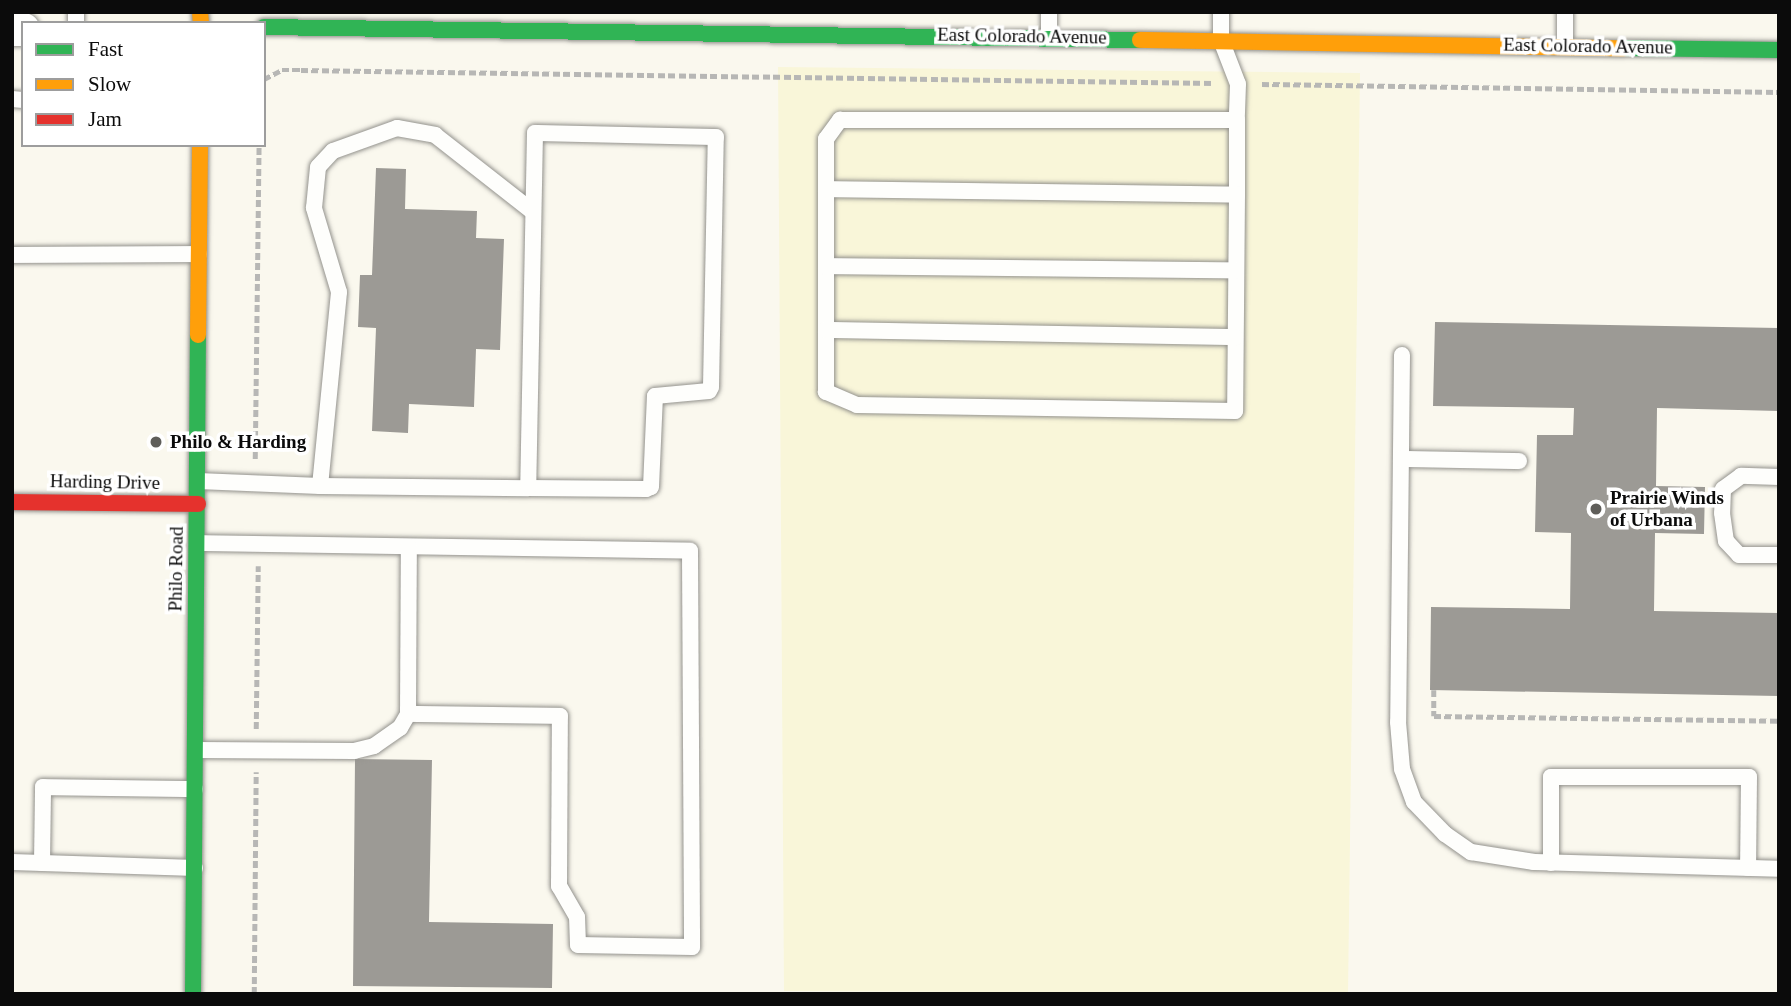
<!DOCTYPE html>
<style>
body{margin:0}
#map{position:relative;width:1791px;height:1006px;overflow:hidden;background:#faf8ee;font-family:Georgia,serif}
div>[style]{position:absolute}
[style*='--x']{left:calc(var(--x)*1px);top:calc(var(--y)*1px);width:calc(var(--w)*1px);rotate:calc(var(--a)*1deg)}
.farmland>*{inset:0;background:#f9f6d9}
.building>*{inset:0;background:#9c9a95}
.path>*{height:4.5px;margin-top:-2.25px;transform-origin:0;background:repeating-linear-gradient(90deg,#b7b7b5 0 7px,transparent 0 10.5px)}
.roads{filter:drop-shadow(0 0 2px #93928d) drop-shadow(0 0 2px #93928d)}
.lane>*{height:16px;margin:-8px;padding:0 8px;transform-origin:8px;border-radius:8px;background:#fefefc}
.street>*{height:33px;margin:-16.5px;padding:0 16.5px;transform-origin:16.5px;border-radius:16.5px;background:#fefefc}
.fast>*{height:16px;margin:-8px;padding:0 8px;transform-origin:8px;border-radius:8px;background:#30b455}
.slow>*{height:16px;margin:-8px;padding:0 8px;transform-origin:8px;border-radius:8px;background:#ff9f0a}
.jam>*{height:16px;margin:-8px;padding:0 8px;transform-origin:8px;border-radius:8px;background:#e5322d}
.dots>*{width:19px;height:19px;translate:-50% -50%;box-sizing:border-box;border:4px solid #fff;border-radius:50%}
span{translate:-50% -50%;white-space:nowrap;text-align:center;line-height:1.15;-webkit-text-stroke:7px #fff;paint-order:stroke}
.street-label{font-size:19px;color:#0b0b0b}
.poi-label{font-size:19px;color:#0b0b0b;font-weight:700}
.left{translate:0 -50%;text-align:left}
.frame{position:absolute;inset:0;border:14px solid #0b0b0b;pointer-events:none}
.legend{position:absolute;left:21px;top:21px;width:245px;height:126px;box-sizing:border-box;background:#fff;border:2px solid #9d9d9d;margin:0;padding:9px 12px;list-style:none;font-size:21px;color:#0b0b0b}
.legend li{display:flex;align-items:center;gap:14px;height:35px}
.legend b{width:35px;border:2px solid #9d9d9d}
</style>
<div id="map">
<div class="farmland">
<i style="clip-path:polygon(778px 67px,1360px 73px,1348px 994px,784px 991px)"></i>
</div>
<div class="building">
<i style="clip-path:polygon(376px 168px,406px 169px,405px 209px,477px 211px,476px 238px,504px 239px,500px 350px,476px 349px,474px 407px,409px 404px,408px 433px,372px 431px,376px 328px,358px 327px,360px 275px,372px 275px)"></i>
<i style="clip-path:polygon(1435px 322px,1779px 328px,1779px 411px,1657px 408px,1656px 486px,1705px 487px,1704px 534px,1655px 533px,1654px 611px,1779px 613px,1779px 696px,1430px 690px,1431px 607px,1570px 609px,1571px 533px,1535px 532px,1537px 435px,1573px 435px,1574px 408px,1433px 406px)"></i>
<i style="clip-path:polygon(355px 759px,432px 760px,429px 922px,553px 924px,552px 988px,353px 986px)"></i>
</div>
<div class="path">
<i style="--x:264;--y:79;--w:20;--a:-27"></i>
<i style="--x:282;--y:70;--w:19;--a:0"></i>
<i style="--x:301;--y:70;--w:913;--a:0.82"></i>
<i style="--x:1262;--y:84;--w:517;--a:0.89"></i>
<i style="--x:255;--y:459;--w:314;--a:-89.3"></i>
<i style="--x:1434;--y:690;--w:26;--a:90"></i>
<i style="--x:1434;--y:716;--w:345;--a:0.8"></i>
<i style="--x:256;--y:729;--w:163;--a:-89.3"></i>
<i style="--x:254;--y:994;--w:222;--a:-89.5"></i>
</div>
<div class="roads">
<div class="lane">
<i style="--x:1221;--y:12;--w:28;--a:90"></i>
<i style="--x:1221;--y:40;--w:47;--a:68.9"></i>
<i style="--x:1238;--y:84;--w:36;--a:92"></i>
<i style="--x:1237;--y:120;--w:75;--a:90"></i>
<i style="--x:1237;--y:195;--w:216;--a:90.5"></i>
<i style="--x:1235;--y:411;--w:378;--a:-179.1"></i>
<i style="--x:857;--y:405;--w:34;--a:-157"></i>
<i style="--x:826;--y:392;--w:253;--a:-90"></i>
<i style="--x:826;--y:139;--w:24;--a:-54"></i>
<i style="--x:840;--y:120;--w:397;--a:0"></i>
<i style="--x:76;--y:23;--w:11;--a:-90"></i>
<i style="--x:1049;--y:36;--w:24;--a:-90"></i>
<i style="--x:1565;--y:46;--w:34;--a:-90"></i>
<i style="--x:12;--y:99;--w:11;--a:5"></i>
<i style="--x:826;--y:189;--w:411;--a:0.8"></i>
<i style="--x:12;--y:255;--w:187;--a:-0.3"></i>
<i style="--x:826;--y:266;--w:410;--a:0.6"></i>
<i style="--x:826;--y:330;--w:409;--a:1"></i>
<i style="--x:1402;--y:355;--w:367;--a:90.6"></i>
<i style="--x:1398;--y:722;--w:47;--a:85.1"></i>
<i style="--x:1402;--y:769;--w:35;--a:70"></i>
<i style="--x:1414;--y:802;--w:45;--a:45.9"></i>
<i style="--x:1445;--y:834;--w:32;--a:35"></i>
<i style="--x:1471;--y:852;--w:64;--a:9"></i>
<i style="--x:1534;--y:862;--w:245;--a:1.6"></i>
<i style="--x:1401;--y:459;--w:118;--a:1"></i>
<i style="--x:1779;--y:477;--w:38;--a:-178"></i>
<i style="--x:1741;--y:476;--w:22;--a:144"></i>
<i style="--x:1723;--y:489;--w:24;--a:92"></i>
<i style="--x:1722;--y:513;--w:28;--a:82"></i>
<i style="--x:1726;--y:541;--w:19;--a:47"></i>
<i style="--x:1739;--y:555;--w:40;--a:0"></i>
<i style="--x:198;--y:481;--w:122;--a:2.3"></i>
<i style="--x:320;--y:486;--w:208;--a:0.6"></i>
<i style="--x:528;--y:488;--w:118;--a:0.5"></i>
<i style="--x:646;--y:489;--w:5;--a:-22"></i>
<i style="--x:651;--y:487;--w:91;--a:-87.5"></i>
<i style="--x:655;--y:396;--w:54;--a:-5.3"></i>
<i style="--x:709;--y:391;--w:4;--a:-63"></i>
<i style="--x:711;--y:387;--w:250;--a:-88.9"></i>
<i style="--x:716;--y:137;--w:181;--a:-178.7"></i>
<i style="--x:535;--y:133;--w:355;--a:91.1"></i>
<i style="--x:320;--y:486;--w:195;--a:-84.4"></i>
<i style="--x:339;--y:292;--w:88;--a:-106.6"></i>
<i style="--x:314;--y:208;--w:41;--a:-84.4"></i>
<i style="--x:318;--y:167;--w:22;--a:-47"></i>
<i style="--x:333;--y:151;--w:68;--a:-19.8"></i>
<i style="--x:397;--y:128;--w:39;--a:10"></i>
<i style="--x:435;--y:135;--w:123;--a:38.1"></i>
<i style="--x:197;--y:543;--w:493;--a:0.9"></i>
<i style="--x:690;--y:551;--w:396;--a:89.7"></i>
<i style="--x:692;--y:947;--w:114;--a:-179"></i>
<i style="--x:578;--y:945;--w:28;--a:-92"></i>
<i style="--x:577;--y:917;--w:36;--a:-120"></i>
<i style="--x:559;--y:886;--w:170;--a:-89.7"></i>
<i style="--x:560;--y:716;--w:152;--a:-179.2"></i>
<i style="--x:196;--y:750;--w:158;--a:0.4"></i>
<i style="--x:354;--y:751;--w:21;--a:-14"></i>
<i style="--x:374;--y:746;--w:32;--a:-35"></i>
<i style="--x:400;--y:728;--w:16;--a:-60"></i>
<i style="--x:408;--y:714;--w:167;--a:-89.7"></i>
<i style="--x:12;--y:862;--w:183;--a:1.9"></i>
<i style="--x:42;--y:863;--w:76;--a:-89.2"></i>
<i style="--x:43;--y:787;--w:152;--a:0.8"></i>
<i style="--x:1551;--y:863;--w:86;--a:-90"></i>
<i style="--x:1551;--y:777;--w:198;--a:0"></i>
<i style="--x:1749;--y:777;--w:91;--a:90.6"></i>
</div>
<div class="street">
<i style="--x:12;--y:29;--w:11;--a:0"></i>
</div>
<div class="fast">
<i style="--x:264;--y:27;--w:876;--a:0.85"></i>
<i style="--x:1622;--y:48;--w:157;--a:0.7"></i>
<i style="--x:193;--y:994;--w:659;--a:-89.57"></i>
</div>
<div class="slow">
<i style="--x:200;--y:12;--w:11;--a:85"></i>
<i style="--x:1140;--y:40;--w:482;--a:1"></i>
<i style="--x:198;--y:335;--w:190;--a:-89.4"></i>
</div>
<div class="jam">
<i style="--x:12;--y:502;--w:186;--a:0.6"></i>
</div>
</div>
<div class="dots">
<i style="left:156px;top:442px;background:#5f5e5a"></i>
<i style="left:1596px;top:509px;background:#5f5e5a"></i>
</div>
<div class="street-label">
<span style="left:1022px;top:36px;rotate:1deg">East Colorado Avenue</span>
<span style="left:1588px;top:46px;rotate:1deg">East Colorado Avenue</span>
<span style="left:105px;top:482px;rotate:1deg">Harding Drive</span>
<span style="left:176px;top:569px;rotate:-89deg">Philo Road</span>
</div>
<div class="poi-label">
<span class="left" style="left:170px;top:442px">Philo &amp; Harding</span>
<span class="left" style="left:1610px;top:509px">Prairie Winds<br>of Urbana</span>
</div>
<div class="frame"></div>
<ul class="legend">
<li><b style="height:9px;background:#30b455"></b>Fast</li>
<li><b style="height:9px;background:#ff9f0a"></b>Slow</li>
<li><b style="height:9px;background:#e5322d"></b>Jam</li>
</ul>
</div>
